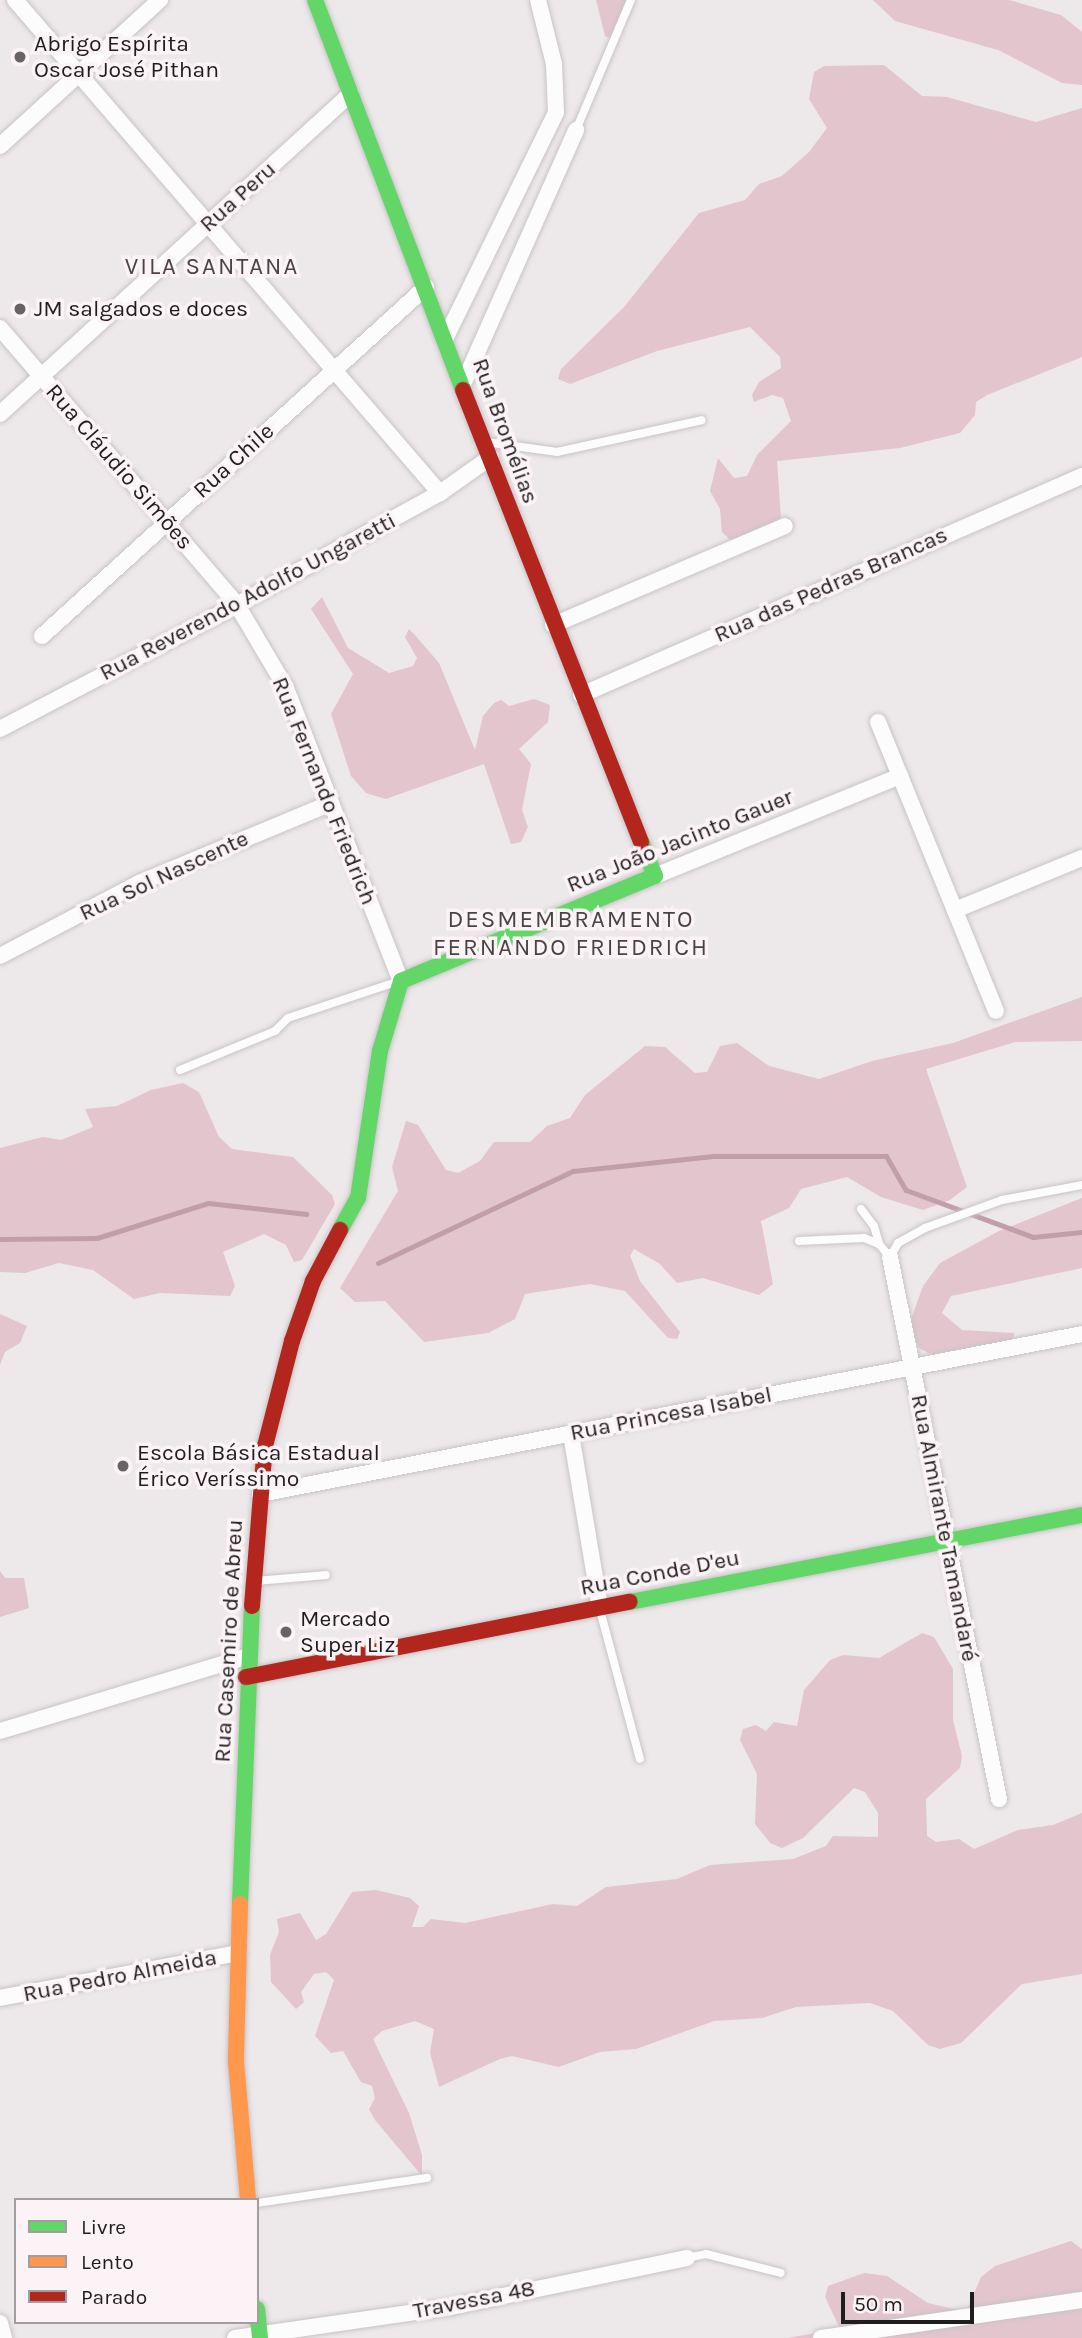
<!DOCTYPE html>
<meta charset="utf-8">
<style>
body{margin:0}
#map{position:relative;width:1082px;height:2338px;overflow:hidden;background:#ede8ea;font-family:Karla,sans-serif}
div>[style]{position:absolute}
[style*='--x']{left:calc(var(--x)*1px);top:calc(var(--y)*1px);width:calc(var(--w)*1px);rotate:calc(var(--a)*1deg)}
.forest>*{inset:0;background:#e3c5ce}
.stream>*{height:5px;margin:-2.5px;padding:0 2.5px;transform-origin:2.5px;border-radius:2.5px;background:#c29eaa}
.roads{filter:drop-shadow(0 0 2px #c8c4c5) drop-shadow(0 0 2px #c8c4c5)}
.lane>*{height:8px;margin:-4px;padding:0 4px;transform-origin:4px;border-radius:4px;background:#fcfcfc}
.street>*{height:16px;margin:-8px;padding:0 8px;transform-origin:8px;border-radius:8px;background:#fcfcfc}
.fast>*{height:16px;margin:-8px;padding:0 8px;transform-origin:8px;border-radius:8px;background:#63d668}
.slow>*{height:16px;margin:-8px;padding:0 8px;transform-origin:8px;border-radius:8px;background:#ff974d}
.jam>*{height:16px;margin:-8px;padding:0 8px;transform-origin:8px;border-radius:8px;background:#b3261e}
.dots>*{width:19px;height:19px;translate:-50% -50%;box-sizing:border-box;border:4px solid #fcf3f6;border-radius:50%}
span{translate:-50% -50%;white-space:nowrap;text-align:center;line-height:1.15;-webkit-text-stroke:7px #fcf3f6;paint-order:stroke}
.poi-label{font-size:23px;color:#201d1e}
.left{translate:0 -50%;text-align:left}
.street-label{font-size:23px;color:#201d1e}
.neighbourhood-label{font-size:24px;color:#4a4345;letter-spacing:2px}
.legend{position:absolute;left:14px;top:2198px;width:245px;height:126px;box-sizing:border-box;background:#fcf3f6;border:2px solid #a49da0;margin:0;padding:9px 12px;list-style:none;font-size:21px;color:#201d1e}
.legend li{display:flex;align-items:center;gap:14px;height:35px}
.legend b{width:35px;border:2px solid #a49da0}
.scale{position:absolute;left:841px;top:2292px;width:133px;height:32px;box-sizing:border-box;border:4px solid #201d1e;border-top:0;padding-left:9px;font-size:21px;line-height:24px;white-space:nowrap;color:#201d1e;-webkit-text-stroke:5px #fcf3f6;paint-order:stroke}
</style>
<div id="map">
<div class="forest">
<i style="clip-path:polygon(596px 0,635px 0,616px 40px,605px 36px)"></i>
<i style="clip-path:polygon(873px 0,1009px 0,1061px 15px,1082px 32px,1082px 85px,1062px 83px,998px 50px,895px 21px)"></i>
<i style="clip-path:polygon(884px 65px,922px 96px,947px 97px,1036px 122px,1082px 108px,1082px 357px,987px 395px,976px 402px,975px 415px,960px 433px,900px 448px,777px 461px,781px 518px,758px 533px,730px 540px,722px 532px,720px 509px,710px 491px,718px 458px,734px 478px,747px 476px,757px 455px,791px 421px,783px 398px,772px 395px,754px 402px,752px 395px,759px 382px,781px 368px,780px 357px,750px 327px,657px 351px,570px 384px,558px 379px,561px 369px,624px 307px,699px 213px,745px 200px,759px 184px,782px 176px,809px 152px,827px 128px,809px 99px,814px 72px,824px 66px)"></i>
<i style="clip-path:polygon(322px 597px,348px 648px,389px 673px,413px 666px,417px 658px,405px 637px,409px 629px,415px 635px,439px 663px,475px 750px,483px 716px,494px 703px,501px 700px,509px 706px,534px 699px,550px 705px,548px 722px,519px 749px,531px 764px,522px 810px,528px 827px,521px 842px,511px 844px,484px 764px,386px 799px,366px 793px,351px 776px,331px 714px,353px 674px,311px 609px)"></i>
<i style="clip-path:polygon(1082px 997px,1082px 1041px,1015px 1042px,926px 1069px,967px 1187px,950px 1200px,923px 1210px,881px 1197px,847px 1177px,801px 1189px,789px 1208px,761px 1221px,773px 1284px,759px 1295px,703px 1278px,677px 1283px,660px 1264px,634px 1249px,630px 1256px,640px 1281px,680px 1332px,677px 1339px,668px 1338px,625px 1291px,590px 1284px,525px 1294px,515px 1319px,488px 1333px,424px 1342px,385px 1301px,355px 1302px,340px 1288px,398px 1191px,392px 1167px,406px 1121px,418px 1125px,446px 1170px,458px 1173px,480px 1161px,494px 1142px,530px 1142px,547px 1126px,570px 1118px,585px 1095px,645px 1046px,665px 1047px,695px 1073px,707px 1072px,720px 1046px,737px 1043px,769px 1066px,819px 1079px,872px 1061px,953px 1043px)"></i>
<i style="clip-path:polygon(183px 1083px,199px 1092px,219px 1137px,232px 1149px,293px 1157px,332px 1195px,335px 1204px,302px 1260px,294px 1262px,286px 1245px,264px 1234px,223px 1252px,235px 1286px,230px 1296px,160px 1293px,134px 1299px,93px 1270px,59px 1263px,25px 1273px,0 1272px,0 1148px,43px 1137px,61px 1140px,93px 1127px,85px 1109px,117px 1106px,151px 1090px)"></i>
<i style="clip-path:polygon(1082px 1198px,1082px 1268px,951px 1296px,942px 1313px,962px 1330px,1014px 1333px,1013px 1341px,934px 1356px,919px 1348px,909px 1325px,923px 1286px,940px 1263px,999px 1231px)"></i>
<i style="clip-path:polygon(0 1314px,27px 1326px,20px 1343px,5px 1352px,0 1365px)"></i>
<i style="clip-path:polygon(0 1571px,5px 1578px,24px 1578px,29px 1608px,0 1617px)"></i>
<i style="clip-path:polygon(922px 1633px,934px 1637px,953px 1669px,953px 1720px,962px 1756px,960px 1768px,926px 1799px,927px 1836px,936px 1842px,959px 1839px,974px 1849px,1018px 1830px,1053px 1825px,1082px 1813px,1082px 1974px,1022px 1984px,961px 2043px,940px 2049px,928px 2045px,893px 2011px,870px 2003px,796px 2007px,762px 2018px,714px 2021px,636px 2049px,600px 2052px,559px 2067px,512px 2056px,500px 2059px,439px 2087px,430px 2053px,434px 2029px,415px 2021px,382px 2031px,373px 2039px,409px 2113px,422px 2155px,422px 2176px,375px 2120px,369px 2109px,375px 2098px,372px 2086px,361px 2082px,343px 2051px,331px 2053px,315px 2036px,334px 1980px,326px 1972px,314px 1974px,301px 1992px,304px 2002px,296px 2009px,271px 1982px,270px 1955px,279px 1932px,277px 1919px,300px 1913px,316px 1940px,326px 1934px,352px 1892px,376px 1890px,410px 1898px,419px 1906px,412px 1927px,423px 1927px,431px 1919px,465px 1923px,553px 1904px,577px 1906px,606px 1887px,677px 1879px,710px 1865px,793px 1859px,826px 1846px,833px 1836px,878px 1837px,878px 1813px,865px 1792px,854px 1788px,803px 1838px,782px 1848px,770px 1843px,755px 1824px,757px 1774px,740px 1740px,743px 1729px,756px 1725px,766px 1731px,774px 1722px,797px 1726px,804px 1690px,830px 1660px,843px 1655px,879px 1658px)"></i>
<i style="clip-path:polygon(1071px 2241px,1082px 2249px,1082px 2338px,787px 2338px,840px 2329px,825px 2297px,828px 2286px,864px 2273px,887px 2276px,928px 2303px,966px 2312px,981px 2277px,995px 2266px)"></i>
</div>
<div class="stream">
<i style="--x:0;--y:1239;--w:97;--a:-0.6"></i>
<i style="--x:97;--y:1238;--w:116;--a:-17.5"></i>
<i style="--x:208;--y:1203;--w:99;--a:6.4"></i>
<i style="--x:378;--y:1263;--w:216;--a:-25.3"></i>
<i style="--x:573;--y:1171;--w:141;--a:-6.1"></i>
<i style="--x:713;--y:1156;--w:173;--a:0"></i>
<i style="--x:886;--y:1156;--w:39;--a:60"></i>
<i style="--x:906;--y:1190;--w:135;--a:20.3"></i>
<i style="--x:1033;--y:1237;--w:49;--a:-5.8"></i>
</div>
<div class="roads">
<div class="lane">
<i style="--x:576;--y:130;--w:141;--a:-67.1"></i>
<i style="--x:486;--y:442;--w:72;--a:8"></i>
<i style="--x:557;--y:452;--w:148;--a:-12.4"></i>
<i style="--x:180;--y:1070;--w:103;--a:-22.3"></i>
<i style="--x:275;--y:1031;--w:18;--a:-45"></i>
<i style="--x:288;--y:1018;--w:114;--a:-18.4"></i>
<i style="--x:861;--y:1209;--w:21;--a:53"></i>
<i style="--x:874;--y:1226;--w:19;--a:74"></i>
<i style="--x:799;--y:1241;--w:65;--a:-2.6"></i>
<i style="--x:864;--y:1238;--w:16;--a:22"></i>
<i style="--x:879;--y:1244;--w:17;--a:50"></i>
<i style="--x:890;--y:1257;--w:16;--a:-60"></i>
<i style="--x:898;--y:1243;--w:31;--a:-29"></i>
<i style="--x:925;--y:1228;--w:82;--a:-20"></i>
<i style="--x:1002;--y:1200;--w:81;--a:-10.6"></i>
<i style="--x:256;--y:1581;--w:70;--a:-4.9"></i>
<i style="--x:600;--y:1610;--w:154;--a:75"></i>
<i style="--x:257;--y:2203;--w:172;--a:-8.4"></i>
<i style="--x:687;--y:2258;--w:19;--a:-12"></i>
<i style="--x:706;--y:2254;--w:77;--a:14.2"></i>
</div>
<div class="street">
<i style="--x:15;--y:0;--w:651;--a:49.24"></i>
<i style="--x:0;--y:146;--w:217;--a:-42.4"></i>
<i style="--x:0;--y:328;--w:365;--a:49.4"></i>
<i style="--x:237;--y:605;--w:96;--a:59.4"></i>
<i style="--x:286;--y:688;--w:315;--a:68.6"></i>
<i style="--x:446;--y:337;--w:250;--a:-63.9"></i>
<i style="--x:556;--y:112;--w:48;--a:-92.4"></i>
<i style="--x:554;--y:64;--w:66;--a:-104"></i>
<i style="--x:464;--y:382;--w:276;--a:-66"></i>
<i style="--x:0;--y:414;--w:475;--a:-42.4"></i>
<i style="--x:553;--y:625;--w:252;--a:-23.1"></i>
<i style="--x:42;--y:636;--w:519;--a:-42.27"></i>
<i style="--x:581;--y:695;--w:547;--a:-23.61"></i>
<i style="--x:878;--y:722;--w:312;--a:67.8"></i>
<i style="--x:0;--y:729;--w:267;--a:-27.6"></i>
<i style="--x:237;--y:605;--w:232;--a:-28.9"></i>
<i style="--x:440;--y:493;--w:62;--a:-35.2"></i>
<i style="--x:655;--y:876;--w:265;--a:-22.2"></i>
<i style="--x:955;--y:910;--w:137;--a:-22.3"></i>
<i style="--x:0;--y:956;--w:157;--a:-27.7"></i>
<i style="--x:139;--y:883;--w:208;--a:-22.6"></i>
<i style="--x:890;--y:1257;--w:553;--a:78.63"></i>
<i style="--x:571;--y:1434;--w:176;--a:80.5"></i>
<i style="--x:260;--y:1494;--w:837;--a:-11.01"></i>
<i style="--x:0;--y:1731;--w:259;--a:-16.8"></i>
<i style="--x:0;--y:1998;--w:243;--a:-10.7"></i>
<i style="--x:0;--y:2323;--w:16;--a:75"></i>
<i style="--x:235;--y:2338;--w:217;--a:-8.2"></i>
<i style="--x:450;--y:2307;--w:242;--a:-11.7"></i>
<i style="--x:821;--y:2338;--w:264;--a:-8.3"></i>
</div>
<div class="fast">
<i style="--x:315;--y:0;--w:417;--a:69.2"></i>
<i style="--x:340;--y:1230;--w:37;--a:-61"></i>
<i style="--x:358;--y:1198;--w:149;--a:-81.5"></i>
<i style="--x:380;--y:1051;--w:73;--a:-73.3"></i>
<i style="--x:401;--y:981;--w:275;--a:-22.5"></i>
<i style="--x:655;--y:876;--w:37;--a:-112"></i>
<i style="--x:630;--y:1602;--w:460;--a:-10.9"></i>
<i style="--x:240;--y:1904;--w:298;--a:-87.7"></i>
<i style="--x:257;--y:2309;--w:29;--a:84"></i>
</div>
<div class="slow">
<i style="--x:240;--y:1904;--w:158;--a:91.5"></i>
<i style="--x:236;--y:2062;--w:139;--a:85"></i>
</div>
<div class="jam">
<i style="--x:463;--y:390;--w:486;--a:68.5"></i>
<i style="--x:252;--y:1606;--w:161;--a:-85.4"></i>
<i style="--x:265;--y:1446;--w:108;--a:-75.6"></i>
<i style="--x:292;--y:1341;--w:64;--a:-70.7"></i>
<i style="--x:313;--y:1281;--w:58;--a:-62.1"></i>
<i style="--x:246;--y:1677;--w:391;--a:-11.1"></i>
</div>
</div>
<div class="dots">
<i style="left:20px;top:57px;background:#686465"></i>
<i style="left:20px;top:309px;background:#686465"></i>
<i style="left:123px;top:1466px;background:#686465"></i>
<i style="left:286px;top:1632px;background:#686465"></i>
</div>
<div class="poi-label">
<span class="left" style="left:34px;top:57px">Abrigo Espírita<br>Oscar José Pithan</span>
<span class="left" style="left:34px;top:309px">JM salgados e doces</span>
<span class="left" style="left:137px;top:1466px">Escola Básica Estadual<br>Érico Veríssimo</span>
<span class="left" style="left:300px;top:1632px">Mercado<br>Super Liz</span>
</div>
<div class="street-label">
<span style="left:238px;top:197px;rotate:-42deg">Rua Peru</span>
<span style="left:505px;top:431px;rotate:70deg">Rua Bromélias</span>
<span style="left:234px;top:461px;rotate:-42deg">Rua Chile</span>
<span style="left:119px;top:467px;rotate:49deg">Rua Cláudio Simões</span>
<span style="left:831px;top:585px;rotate:-24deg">Rua das Pedras Brancas</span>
<span style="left:248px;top:597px;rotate:-28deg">Rua Reverendo Adolfo Ungaretti</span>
<span style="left:324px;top:791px;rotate:68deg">Rua Fernando Friedrich</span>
<span style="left:680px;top:841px;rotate:-22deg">Rua João Jacinto Gauer</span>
<span style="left:164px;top:876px;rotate:-25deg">Rua Sol Nascente</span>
<span style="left:671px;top:1414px;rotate:-11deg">Rua Princesa Isabel</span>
<span style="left:944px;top:1528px;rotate:79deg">Rua Almirante Tamandaré</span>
<span style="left:660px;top:1573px;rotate:-11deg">Rua Conde D'eu</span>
<span style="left:229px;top:1641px;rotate:-87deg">Rua Casemiro de Abreu</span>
<span style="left:120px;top:1976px;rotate:-11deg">Rua Pedro Almeida</span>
<span style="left:474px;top:2300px;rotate:-11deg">Travessa 48</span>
</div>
<div class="neighbourhood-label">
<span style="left:212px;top:267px">VILA SANTANA</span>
<span style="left:571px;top:934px">DESMEMBRAMENTO<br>FERNANDO FRIEDRICH</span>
</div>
<ul class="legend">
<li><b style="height:9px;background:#63d668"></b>Livre</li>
<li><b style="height:9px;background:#ff974d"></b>Lento</li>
<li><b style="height:9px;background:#b3261e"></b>Parado</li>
</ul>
<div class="scale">50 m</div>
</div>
